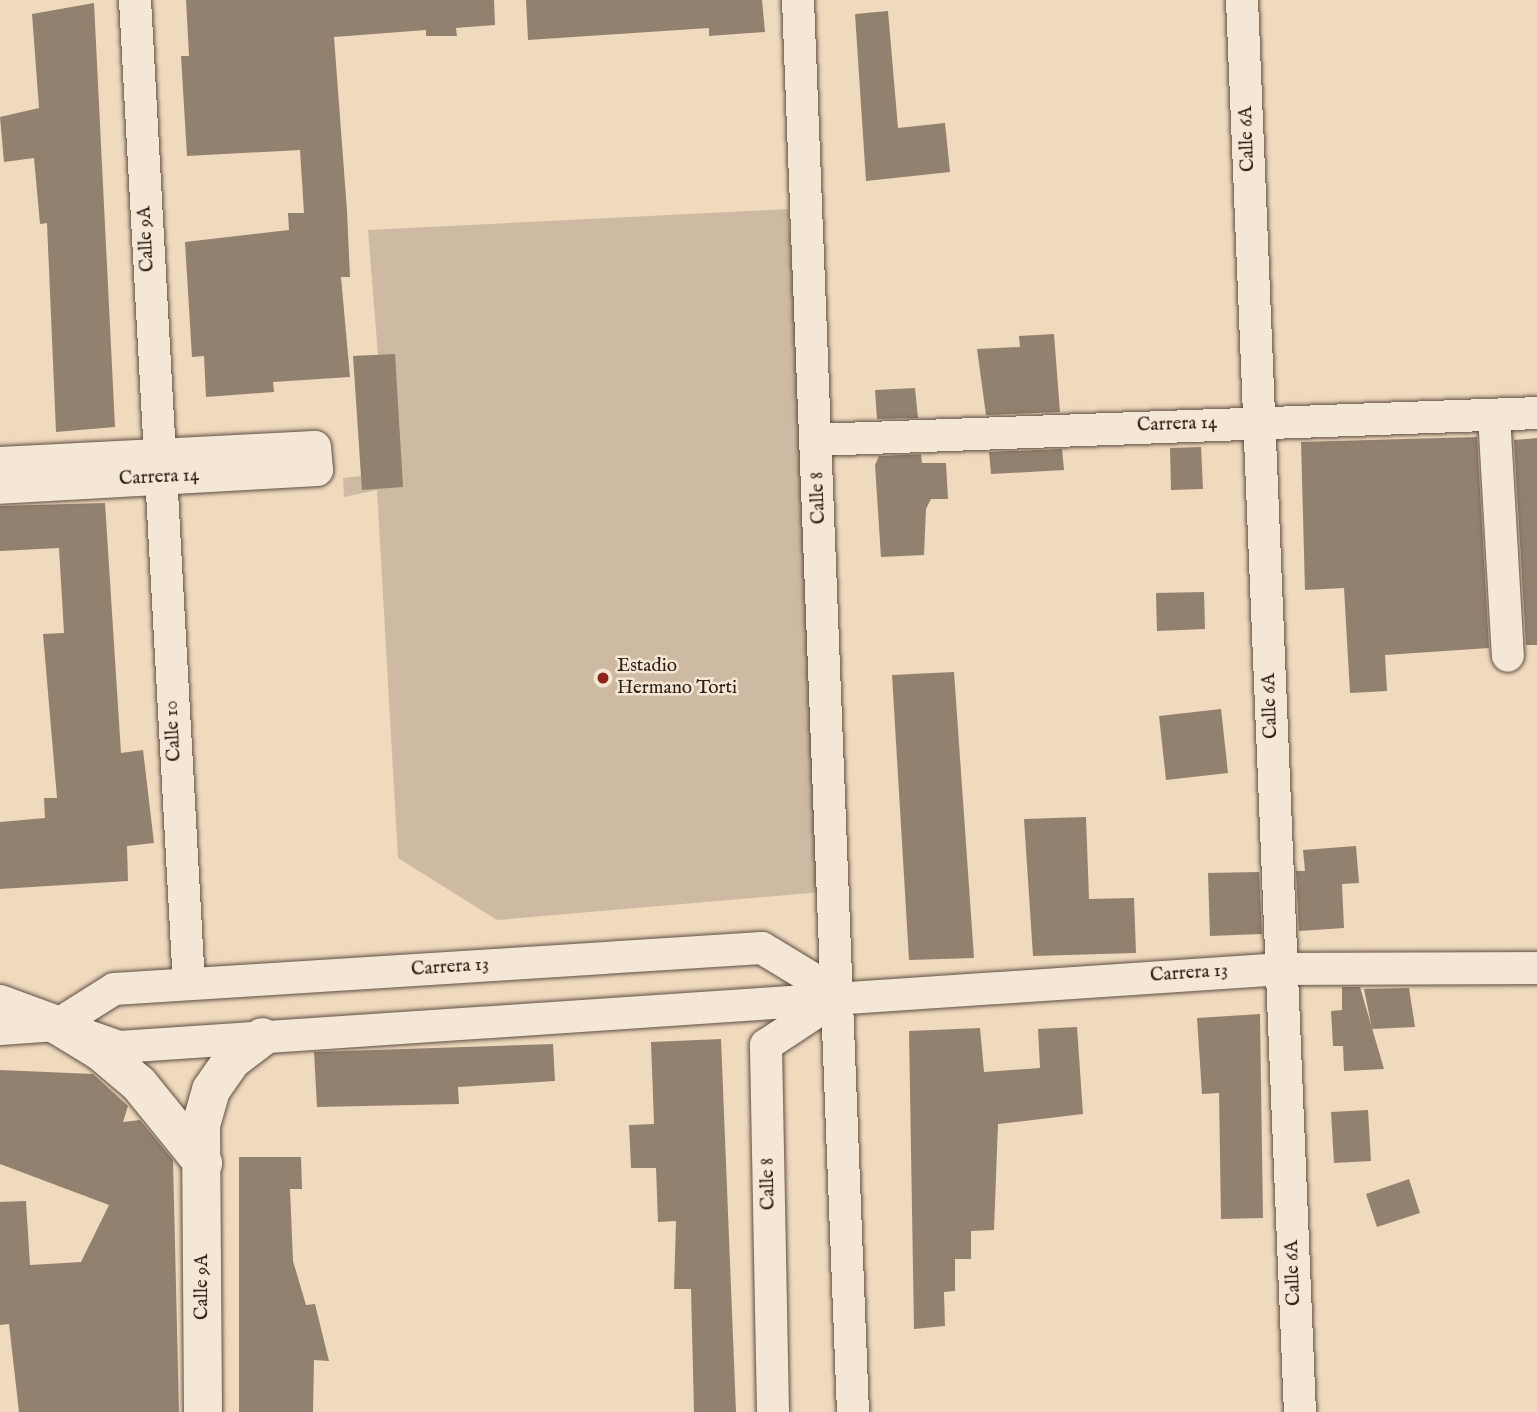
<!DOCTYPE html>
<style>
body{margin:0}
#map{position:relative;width:1537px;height:1412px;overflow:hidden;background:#efdabe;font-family:"IM FELL English",serif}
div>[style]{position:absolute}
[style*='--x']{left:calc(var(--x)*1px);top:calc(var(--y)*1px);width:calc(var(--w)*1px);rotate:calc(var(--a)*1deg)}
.green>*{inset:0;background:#cebaa2}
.building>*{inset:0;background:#92816e}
.roads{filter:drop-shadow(0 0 2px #5e4e41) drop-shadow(0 0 2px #5e4e41)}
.street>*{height:32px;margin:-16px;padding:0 16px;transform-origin:16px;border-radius:16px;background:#f5e7d5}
.secondary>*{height:38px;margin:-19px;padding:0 19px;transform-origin:19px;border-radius:19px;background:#f5e7d5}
.dots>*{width:19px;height:19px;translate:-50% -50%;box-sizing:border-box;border:4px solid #f5e7d5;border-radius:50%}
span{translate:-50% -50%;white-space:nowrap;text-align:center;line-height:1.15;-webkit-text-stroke:5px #f5e7d5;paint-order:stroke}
.street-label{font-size:19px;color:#2d2017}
.poi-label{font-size:19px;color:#2d2017}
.left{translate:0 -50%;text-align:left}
</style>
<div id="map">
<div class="green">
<i style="clip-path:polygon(788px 209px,833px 891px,497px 920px,398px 858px,377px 490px,344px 497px,343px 478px,361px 476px,354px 356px,378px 355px,368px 230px)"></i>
</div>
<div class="building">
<i style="clip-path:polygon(186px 0,494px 0,495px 25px,456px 28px,457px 36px,426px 36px,426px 30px,334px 37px,347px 211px,350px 277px,341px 277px,350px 377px,273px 382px,274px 392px,206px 397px,204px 356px,192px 357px,185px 242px,289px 230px,288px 213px,304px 213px,300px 150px,187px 156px,181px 56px,189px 56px)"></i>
<i style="clip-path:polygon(526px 0,762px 0,765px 32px,709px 36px,709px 28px,528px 40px)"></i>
<i style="clip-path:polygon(94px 3px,115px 427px,56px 432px,47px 223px,40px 224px,34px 158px,4px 162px,0 117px,39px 108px,32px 14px)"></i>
<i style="clip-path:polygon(888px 11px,898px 128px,945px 123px,950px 172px,866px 181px,855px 14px)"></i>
<i style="clip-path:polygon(1054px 334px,1060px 412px,986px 415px,977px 349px,1020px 347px,1019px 336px)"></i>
<i style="clip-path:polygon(395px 354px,403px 487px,362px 490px,353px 356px)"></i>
<i style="clip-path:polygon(915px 388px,918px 418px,877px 419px,875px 390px)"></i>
<i style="clip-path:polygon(1477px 437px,1489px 648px,1385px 655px,1387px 691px,1350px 693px,1344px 588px,1305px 590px,1301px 442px)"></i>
<i style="clip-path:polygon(1537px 438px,1537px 645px,1526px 645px,1514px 440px)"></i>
<i style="clip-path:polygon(1201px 447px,1203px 489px,1171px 490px,1170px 448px)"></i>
<i style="clip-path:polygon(1062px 449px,1064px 470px,991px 474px,989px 452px)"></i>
<i style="clip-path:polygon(921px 454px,922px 463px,946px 463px,948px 499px,931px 499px,926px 509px,924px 555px,881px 557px,875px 465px,879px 456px)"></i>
<i style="clip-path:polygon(105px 503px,121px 753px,143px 750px,154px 843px,127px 846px,128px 881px,0 889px,0 822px,45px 818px,44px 798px,57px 798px,43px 634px,64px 633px,59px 548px,0 551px,0 506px)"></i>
<i style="clip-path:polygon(1204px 592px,1205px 629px,1157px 631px,1156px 593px)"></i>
<i style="clip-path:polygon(954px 672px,974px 958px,909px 960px,892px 675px)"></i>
<i style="clip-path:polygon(1221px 709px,1228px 773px,1166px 780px,1159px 716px)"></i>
<i style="clip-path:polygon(1086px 817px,1089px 899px,1134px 898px,1136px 953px,1033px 956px,1024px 819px)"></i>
<i style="clip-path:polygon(1356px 846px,1359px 883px,1342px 884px,1344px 928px,1299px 931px,1296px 871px,1305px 871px,1303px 850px)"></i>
<i style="clip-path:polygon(1259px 872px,1262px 934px,1210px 936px,1208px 873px)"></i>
<i style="clip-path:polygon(1342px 987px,1360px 987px,1384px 1069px,1344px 1071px,1343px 1046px,1333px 1046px,1331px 1011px,1342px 1010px)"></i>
<i style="clip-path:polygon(1409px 988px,1415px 1027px,1372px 1029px,1364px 989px)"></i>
<i style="clip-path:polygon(1260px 1014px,1263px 1218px,1221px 1219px,1219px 1093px,1202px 1094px,1197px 1018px)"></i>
<i style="clip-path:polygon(1077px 1027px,1083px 1114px,998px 1124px,994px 1230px,971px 1231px,971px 1259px,955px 1259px,955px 1291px,944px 1292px,945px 1326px,914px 1329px,909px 1031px,980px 1028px,984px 1072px,1040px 1068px,1038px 1029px)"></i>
<i style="clip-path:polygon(721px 1039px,736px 1412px,694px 1412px,691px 1289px,674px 1289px,676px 1221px,658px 1222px,656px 1168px,631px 1168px,629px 1125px,654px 1124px,651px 1042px)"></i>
<i style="clip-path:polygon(553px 1044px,555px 1081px,458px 1087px,459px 1104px,317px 1107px,314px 1052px)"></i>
<i style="clip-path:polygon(0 1070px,93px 1074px,128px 1106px,123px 1122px,140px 1120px,173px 1160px,179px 1412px,19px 1412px,9px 1324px,0 1325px,0 1202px,26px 1201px,30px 1265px,81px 1262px,109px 1205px,0 1164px)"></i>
<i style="clip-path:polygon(1368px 1110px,1371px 1161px,1334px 1163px,1331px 1112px)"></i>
<i style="clip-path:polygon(239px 1157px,301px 1157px,302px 1189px,290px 1189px,293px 1261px,306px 1305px,315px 1304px,329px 1361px,314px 1360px,313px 1412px,239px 1412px)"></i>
<i style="clip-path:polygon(1409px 1179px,1420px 1213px,1377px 1227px,1366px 1194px)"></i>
</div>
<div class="roads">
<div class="street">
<i style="--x:135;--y:0;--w:985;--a:86.86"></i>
<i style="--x:798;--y:0;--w:1413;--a:87.77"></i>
<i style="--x:1242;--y:0;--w:1413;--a:87.65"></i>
<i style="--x:1494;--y:415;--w:241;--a:86.7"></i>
<i style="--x:816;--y:440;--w:722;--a:-2.14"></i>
<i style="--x:0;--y:463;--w:315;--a:-2.9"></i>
<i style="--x:315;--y:447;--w:23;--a:85"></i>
<i style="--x:317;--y:470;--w:318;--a:176.8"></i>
<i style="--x:57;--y:1025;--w:67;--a:-32.3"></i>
<i style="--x:114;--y:989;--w:649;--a:-3.62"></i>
<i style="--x:762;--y:948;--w:92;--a:31.3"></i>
<i style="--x:0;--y:1029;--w:57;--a:-4"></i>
<i style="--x:57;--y:1025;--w:66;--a:19.5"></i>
<i style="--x:119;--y:1047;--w:1166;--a:-3.84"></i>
<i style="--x:1282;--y:969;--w:255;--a:-0.2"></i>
<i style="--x:773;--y:1412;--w:367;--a:-91.1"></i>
<i style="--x:766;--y:1045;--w:87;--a:-33.3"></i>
</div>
<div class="secondary">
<i style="--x:0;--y:1004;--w:61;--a:20.2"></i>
<i style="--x:57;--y:1025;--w:50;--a:31.2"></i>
<i style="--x:100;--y:1051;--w:51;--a:40.2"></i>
<i style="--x:139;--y:1084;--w:102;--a:51"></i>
<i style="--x:203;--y:1412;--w:287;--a:-90.4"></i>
<i style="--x:201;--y:1125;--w:36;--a:-74"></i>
<i style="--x:211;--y:1090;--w:37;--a:-55"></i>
<i style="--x:232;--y:1060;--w:38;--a:-37"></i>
</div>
</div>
<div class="dots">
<i style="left:603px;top:678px;background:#8f2418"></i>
</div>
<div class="street-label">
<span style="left:1248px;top:139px;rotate:-92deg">Calle 6A</span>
<span style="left:147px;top:239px;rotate:-93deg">Calle 9A</span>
<span style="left:1177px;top:425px;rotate:-2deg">Carrera 14</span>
<span style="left:159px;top:478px;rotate:-3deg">Carrera 14</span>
<span style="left:819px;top:498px;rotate:-92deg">Calle 8</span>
<span style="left:1271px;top:706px;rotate:-92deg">Calle 6A</span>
<span style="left:174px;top:731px;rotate:-93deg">Calle 10</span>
<span style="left:450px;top:968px;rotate:-4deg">Carrera 13</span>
<span style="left:1189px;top:974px;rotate:-4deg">Carrera 13</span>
<span style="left:769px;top:1184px;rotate:-91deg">Calle 8</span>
<span style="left:1294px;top:1273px;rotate:-92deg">Calle 6A</span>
<span style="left:203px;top:1287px;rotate:-90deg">Calle 9A</span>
</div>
<div class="poi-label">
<span class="left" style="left:617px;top:678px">Estadio<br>Hermano Torti</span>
</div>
</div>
